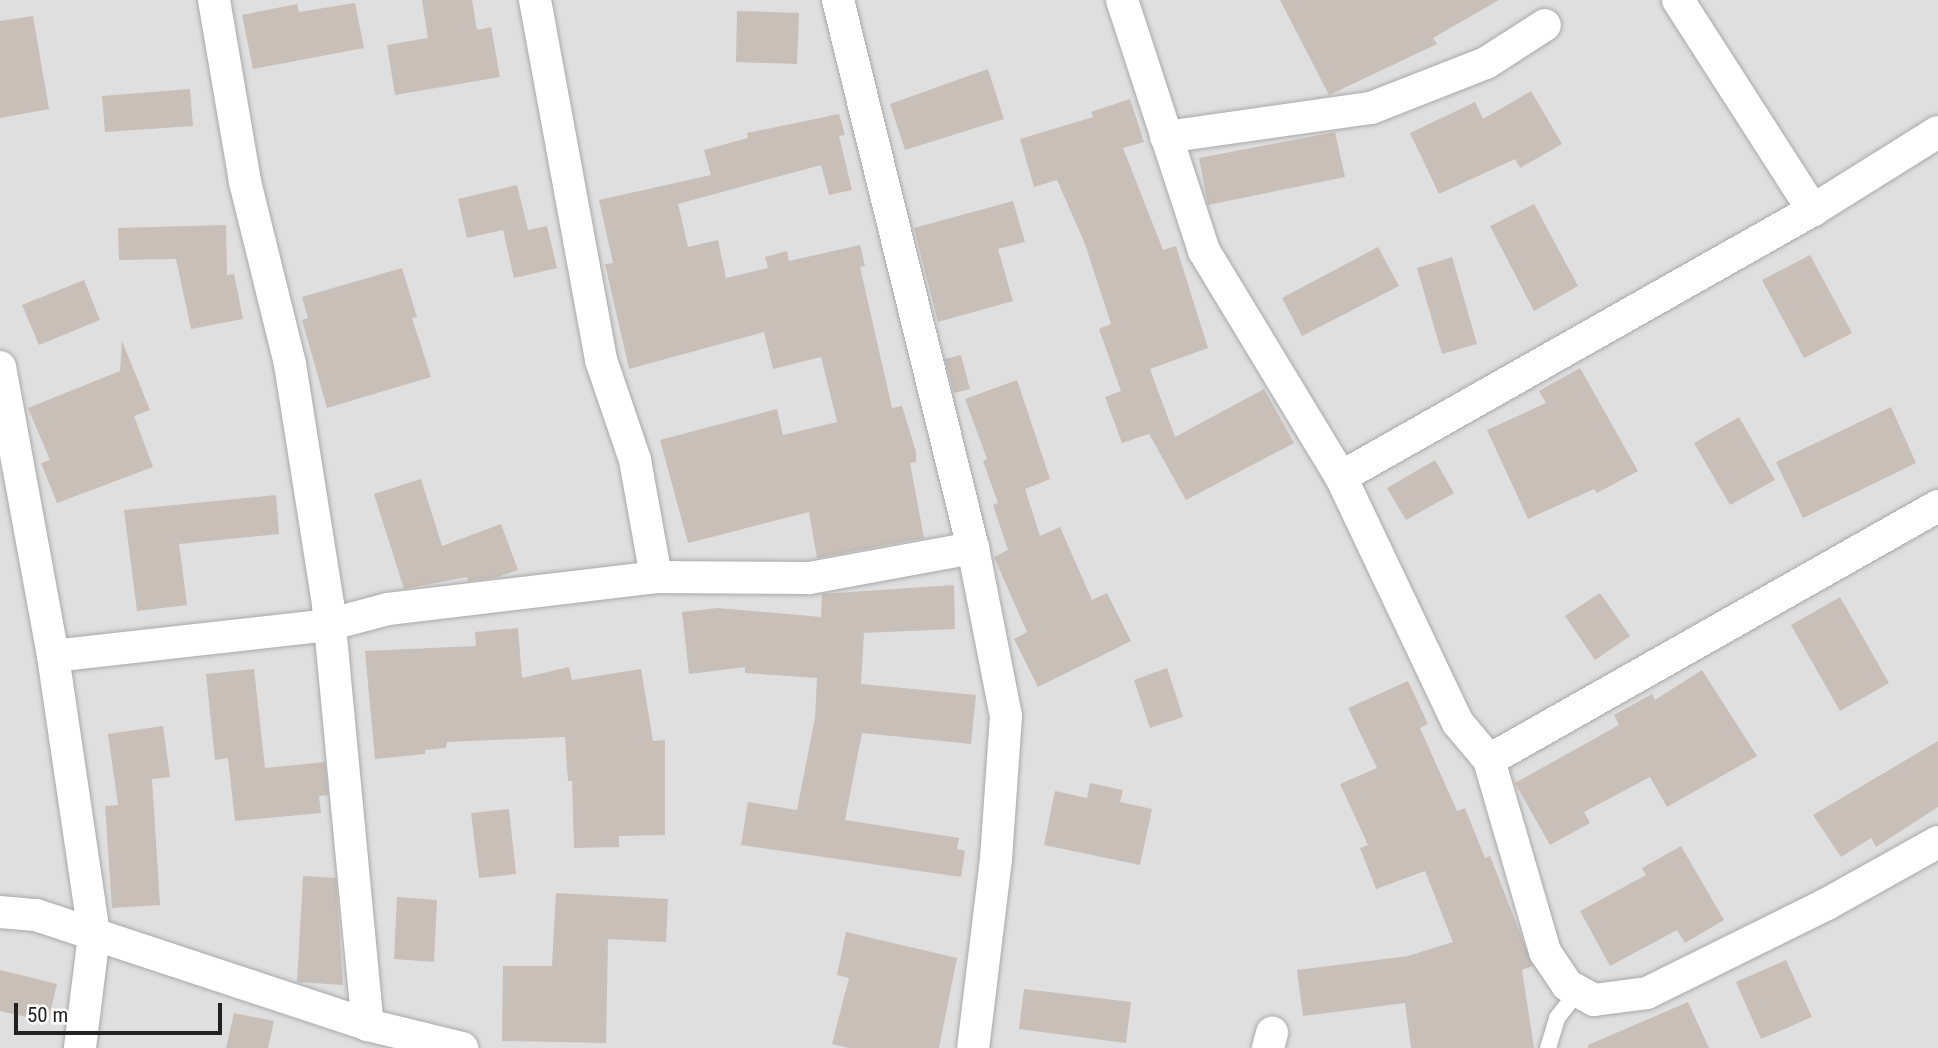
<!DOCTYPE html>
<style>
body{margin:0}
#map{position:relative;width:1938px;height:1048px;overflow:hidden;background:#f2efe9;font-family:"Roboto Condensed",sans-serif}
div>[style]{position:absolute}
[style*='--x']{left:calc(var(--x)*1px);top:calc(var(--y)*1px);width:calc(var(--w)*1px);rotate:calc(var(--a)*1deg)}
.residential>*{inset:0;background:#e0dfdf}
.building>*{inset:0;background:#c7bfb8}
.roads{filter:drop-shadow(0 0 2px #a9a9a9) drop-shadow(0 0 2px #a9a9a9)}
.lane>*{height:16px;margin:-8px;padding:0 8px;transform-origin:8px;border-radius:8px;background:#fff}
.street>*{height:32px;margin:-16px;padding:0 16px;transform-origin:16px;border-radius:16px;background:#fff}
span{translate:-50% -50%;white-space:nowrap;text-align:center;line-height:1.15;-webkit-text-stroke:7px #fff;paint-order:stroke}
.scale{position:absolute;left:14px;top:1003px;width:208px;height:32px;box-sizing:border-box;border:4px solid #222;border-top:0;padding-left:9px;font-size:21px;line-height:24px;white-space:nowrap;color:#222;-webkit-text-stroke:5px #fff;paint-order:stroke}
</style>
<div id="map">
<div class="residential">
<i style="clip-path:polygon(0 0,1938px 0,1938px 1048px,0 1048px)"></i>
</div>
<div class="building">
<i style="clip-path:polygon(422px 0,472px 0,477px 30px,491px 27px,500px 77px,395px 95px,387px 45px,428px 38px)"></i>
<i style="clip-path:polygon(1280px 0,1499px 0,1433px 38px,1437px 44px,1329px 95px)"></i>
<i style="clip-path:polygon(355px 3px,364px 48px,253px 69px,242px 15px,297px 4px,299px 12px)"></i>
<i style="clip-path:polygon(737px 11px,799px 13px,797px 64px,736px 62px)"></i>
<i style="clip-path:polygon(33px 16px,49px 109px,0 118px,0 21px)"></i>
<i style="clip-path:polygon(988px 69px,1004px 119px,905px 150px,890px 104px)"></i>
<i style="clip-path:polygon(190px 89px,193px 126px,105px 132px,102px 96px)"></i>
<i style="clip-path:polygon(1531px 91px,1562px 144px,1520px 168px,1515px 159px,1439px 194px,1410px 133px,1475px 102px,1483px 119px)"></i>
<i style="clip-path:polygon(1130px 99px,1144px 142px,1123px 148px,1163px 250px,1176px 246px,1208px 348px,1150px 369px,1175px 437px,1264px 389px,1294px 443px,1186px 500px,1149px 434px,1122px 443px,1105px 397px,1121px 391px,1099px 329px,1111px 324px,1085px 244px,1057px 180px,1034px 187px,1020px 139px,1093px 117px,1091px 112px)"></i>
<i style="clip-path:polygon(839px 114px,845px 135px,839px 136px,852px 190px,829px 195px,821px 165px,678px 204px,688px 247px,718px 240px,726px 278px,768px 268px,765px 257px,787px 251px,789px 261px,860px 245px,865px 266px,860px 267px,892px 408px,902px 406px,916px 452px,916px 462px,910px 463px,924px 538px,817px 558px,809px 512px,688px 543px,660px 440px,777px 409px,783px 435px,837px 422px,821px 357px,773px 369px,764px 332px,629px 369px,605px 264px,613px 263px,599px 200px,711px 175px,704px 150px,748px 138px,747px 133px)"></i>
<i style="clip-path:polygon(1335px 132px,1345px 177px,1208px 205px,1199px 158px)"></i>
<i style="clip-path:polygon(517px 185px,528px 230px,547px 226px,557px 268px,514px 278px,503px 230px,467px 238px,458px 199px)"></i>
<i style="clip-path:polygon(1013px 201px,1025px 242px,998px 249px,1013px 301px,938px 322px,914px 228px)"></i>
<i style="clip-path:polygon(1534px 204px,1578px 286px,1534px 311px,1490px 226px)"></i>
<i style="clip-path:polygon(226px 225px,227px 275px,234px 274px,243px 319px,191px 329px,176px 259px,119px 260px,118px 228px)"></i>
<i style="clip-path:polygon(1378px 247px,1399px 286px,1302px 336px,1282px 298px)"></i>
<i style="clip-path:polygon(1810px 255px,1852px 333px,1804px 358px,1762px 280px)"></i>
<i style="clip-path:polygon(1452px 257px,1477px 344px,1442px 354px,1417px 268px)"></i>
<i style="clip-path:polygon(402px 268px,417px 317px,412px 318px,431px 377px,327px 408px,302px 320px,308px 318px,302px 297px)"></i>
<i style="clip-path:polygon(84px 280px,100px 320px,39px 345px,22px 305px)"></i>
<i style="clip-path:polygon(122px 341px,150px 410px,134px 416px,153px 467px,57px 503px,41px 463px,50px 460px,28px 408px,120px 371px)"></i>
<i style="clip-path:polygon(961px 355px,970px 389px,954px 393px,945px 359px)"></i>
<i style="clip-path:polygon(1580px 368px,1638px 471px,1597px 493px,1594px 489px,1528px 519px,1487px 430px,1546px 403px,1539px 391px)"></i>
<i style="clip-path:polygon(1017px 380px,1050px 479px,1025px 489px,1040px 536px,1060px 527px,1092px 600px,1107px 593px,1131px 641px,1038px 687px,1014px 639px,1027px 632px,994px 557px,1008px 550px,993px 505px,998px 503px,983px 461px,987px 459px,965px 399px)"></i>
<i style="clip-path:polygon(1891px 407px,1916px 463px,1803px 518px,1776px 462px)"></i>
<i style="clip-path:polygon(1739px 417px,1775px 480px,1730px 505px,1694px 443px)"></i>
<i style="clip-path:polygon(1435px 460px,1454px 493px,1406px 520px,1387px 488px)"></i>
<i style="clip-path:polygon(421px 479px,442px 546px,501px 524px,518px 570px,494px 578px,468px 581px,467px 577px,404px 589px,374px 494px)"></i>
<i style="clip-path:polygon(276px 495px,279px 534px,179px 544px,187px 605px,137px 611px,124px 510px)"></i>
<i style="clip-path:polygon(954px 585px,955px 629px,864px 633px,861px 684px,976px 695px,971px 744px,862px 733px,845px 820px,959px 838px,957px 849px,965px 851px,961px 877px,741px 845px,748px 802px,797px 810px,815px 718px,817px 678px,745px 673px,745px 667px,689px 674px,682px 612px,718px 608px,821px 617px,822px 594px)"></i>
<i style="clip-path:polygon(1600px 593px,1630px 636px,1595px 660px,1565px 616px)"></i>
<i style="clip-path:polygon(1840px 597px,1889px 683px,1840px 711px,1791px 625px)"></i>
<i style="clip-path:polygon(518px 628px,522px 678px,569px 667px,572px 680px,641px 669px,653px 741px,665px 740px,665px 835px,619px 836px,619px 847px,574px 848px,572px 781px,568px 781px,565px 737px,447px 742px,446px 748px,425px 750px,425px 754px,375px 759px,365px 651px,476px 646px,475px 632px)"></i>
<i style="clip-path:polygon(1167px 668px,1183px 717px,1150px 728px,1134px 680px)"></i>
<i style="clip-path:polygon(254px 669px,265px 768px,325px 762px,328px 795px,319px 796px,321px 813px,235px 821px,228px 758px,215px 760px,206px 674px)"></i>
<i style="clip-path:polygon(1702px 670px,1757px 756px,1667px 807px,1650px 777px,1584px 812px,1590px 823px,1550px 845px,1515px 783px,1619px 725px,1614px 715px,1652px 694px,1655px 700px)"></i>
<i style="clip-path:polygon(1408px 681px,1428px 724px,1420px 728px,1457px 811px,1465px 808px,1485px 858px,1490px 856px,1533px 966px,1522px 970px,1534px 1048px,1411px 1048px,1405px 1003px,1303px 1016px,1297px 970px,1408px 956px,1453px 942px,1425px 871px,1376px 889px,1360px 848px,1368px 845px,1340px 784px,1377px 768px,1348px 708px)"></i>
<i style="clip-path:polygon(163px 726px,170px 777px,152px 779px,160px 905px,112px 908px,105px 806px,118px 805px,108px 734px)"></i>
<i style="clip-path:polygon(1938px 741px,1938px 807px,1876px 847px,1871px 838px,1841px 857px,1813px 815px)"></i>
<i style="clip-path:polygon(1090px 783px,1123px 790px,1120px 802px,1152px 809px,1140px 865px,1044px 845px,1055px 791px,1087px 798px)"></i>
<i style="clip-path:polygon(509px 809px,516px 874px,479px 878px,471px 813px)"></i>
<i style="clip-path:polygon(1681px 846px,1724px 920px,1685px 943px,1677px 930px,1610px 966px,1580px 911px,1646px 875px,1642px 868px)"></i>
<i style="clip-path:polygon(303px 876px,336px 878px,343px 985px,297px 982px)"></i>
<i style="clip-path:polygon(556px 893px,668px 899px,666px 942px,608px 939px,606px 1043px,502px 1041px,503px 966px,552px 966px)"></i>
<i style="clip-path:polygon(397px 897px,437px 900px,434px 962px,394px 959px)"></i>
<i style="clip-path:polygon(846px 932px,957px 958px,939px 1048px,849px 1048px,832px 1044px,849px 978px,837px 975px)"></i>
<i style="clip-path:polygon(1786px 960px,1812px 1017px,1761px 1039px,1736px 982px)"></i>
<i style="clip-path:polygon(0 970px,57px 984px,48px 1022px,0 1011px)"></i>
<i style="clip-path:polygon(1024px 989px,1131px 1002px,1126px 1043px,1019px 1029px)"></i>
<i style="clip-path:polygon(1688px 1002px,1709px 1048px,1588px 1048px,1588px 1045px)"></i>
<i style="clip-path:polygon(234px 1013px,274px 1021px,268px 1048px,226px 1048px)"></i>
</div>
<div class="roads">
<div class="lane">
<i style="--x:1548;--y:1048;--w:31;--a:-73"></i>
<i style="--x:1557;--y:1018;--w:34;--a:-52"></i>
</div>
<div class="street">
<i style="--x:214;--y:0;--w:185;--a:80.3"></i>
<i style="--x:245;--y:182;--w:187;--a:76.1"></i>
<i style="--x:290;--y:364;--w:244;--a:81"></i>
<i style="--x:328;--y:605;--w:422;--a:84.6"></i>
<i style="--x:535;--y:0;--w:366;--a:79.6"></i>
<i style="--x:601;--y:360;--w:106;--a:71.2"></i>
<i style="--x:635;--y:460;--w:119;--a:79.8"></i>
<i style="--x:838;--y:0;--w:564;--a:76.16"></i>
<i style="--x:973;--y:548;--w:171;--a:78.9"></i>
<i style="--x:1006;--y:716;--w:143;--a:94"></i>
<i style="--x:996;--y:859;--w:190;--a:96.9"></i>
<i style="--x:1122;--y:0;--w:264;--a:71.9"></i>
<i style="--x:1204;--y:251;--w:264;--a:58.8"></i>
<i style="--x:1341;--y:477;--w:272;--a:64.6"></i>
<i style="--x:1458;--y:723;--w:48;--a:50"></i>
<i style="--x:1489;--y:760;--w:200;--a:73.7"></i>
<i style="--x:1545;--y:952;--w:40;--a:56"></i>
<i style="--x:1567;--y:985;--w:31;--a:29"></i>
<i style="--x:1594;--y:1000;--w:53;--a:-7.5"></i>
<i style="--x:1647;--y:993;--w:201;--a:-26.3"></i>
<i style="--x:1827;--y:904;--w:127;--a:-29.2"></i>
<i style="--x:1678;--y:0;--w:250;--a:57.3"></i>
<i style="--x:1166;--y:137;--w:207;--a:-8.1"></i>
<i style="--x:1371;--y:108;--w:123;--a:-21.4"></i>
<i style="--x:1486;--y:63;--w:70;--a:-32.8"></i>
<i style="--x:0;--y:367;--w:294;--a:79.6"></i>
<i style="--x:53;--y:656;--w:282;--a:81.6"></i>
<i style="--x:94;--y:935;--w:114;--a:97.1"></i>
<i style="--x:1341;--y:477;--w:542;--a:-29.5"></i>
<i style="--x:1813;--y:210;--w:147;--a:-32"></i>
<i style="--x:53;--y:656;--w:277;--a:-6.4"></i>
<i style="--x:328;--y:625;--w:62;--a:-14.9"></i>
<i style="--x:388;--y:609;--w:270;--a:-6.8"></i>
<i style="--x:656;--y:577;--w:153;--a:0.4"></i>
<i style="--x:809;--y:578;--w:167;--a:-10.4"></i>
<i style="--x:1489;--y:760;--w:516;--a:-29.5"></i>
<i style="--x:0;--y:912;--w:36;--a:5"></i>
<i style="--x:36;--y:915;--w:350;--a:18.3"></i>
<i style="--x:368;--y:1025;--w:97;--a:13.7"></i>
<i style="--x:1268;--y:1048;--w:16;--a:-75"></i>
</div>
</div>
<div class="scale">50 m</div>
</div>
